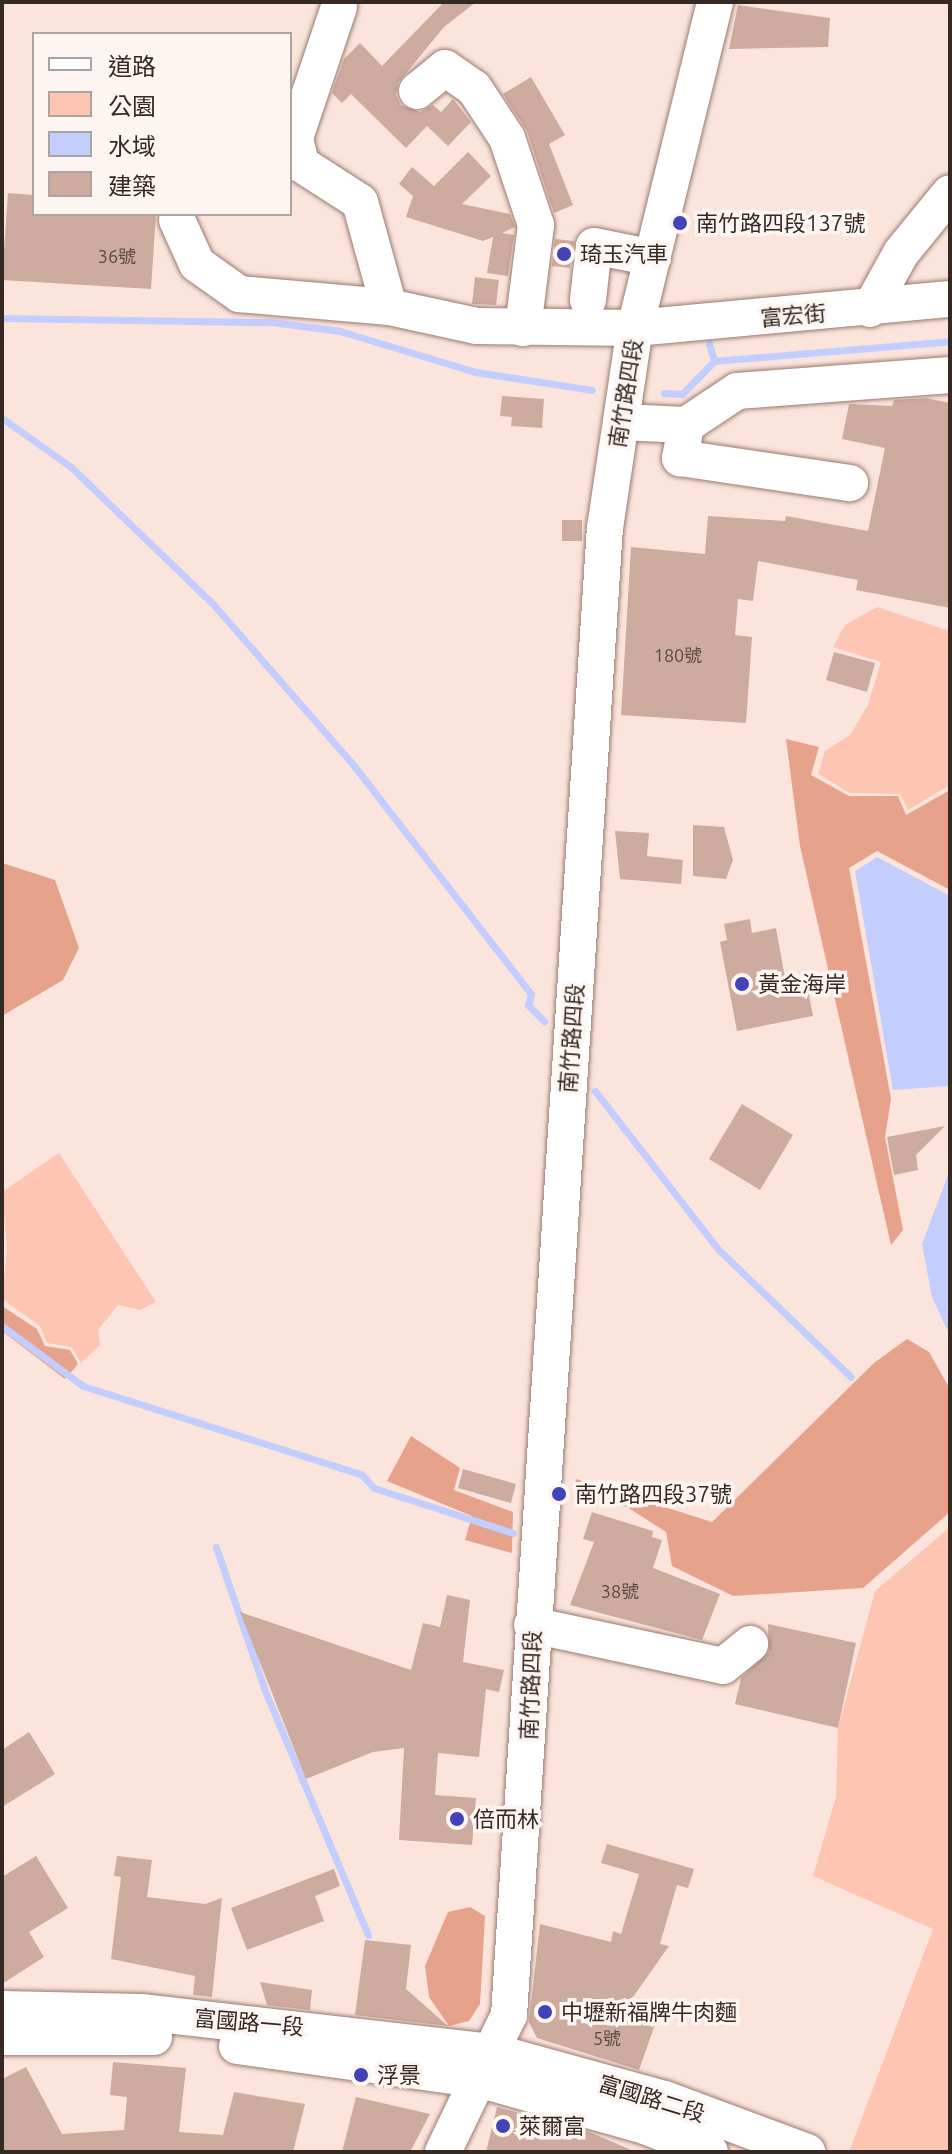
<!DOCTYPE html>
<meta charset="utf-8">
<style>
body{margin:0}
#map{position:relative;width:952px;height:2154px;overflow:hidden;background:#fae4dc;font-family:Ubuntu,"Noto Sans TC",sans-serif}
div>[style]{position:absolute}
[style*='--x']{left:calc(var(--x)*1px);top:calc(var(--y)*1px);width:calc(var(--w)*1px);rotate:calc(var(--a)*1deg)}
.green>*{inset:0;background:#fec5b2}
.forest>*{inset:0;background:#e6a28b}
.water>*{inset:0;background:#c3cdfe}
.stream>*{height:7px;margin:-3.5px;padding:0 3.5px;transform-origin:3.5px;border-radius:3.5px;background:#c3cdfe}
.building>*{inset:0;background:#ceab9f}
.roads{filter:drop-shadow(0 0 2px #9b7a6f) drop-shadow(0 0 2px #9b7a6f)}
.minor>*{height:36px;margin:-18px;padding:0 18px;transform-origin:18px;border-radius:18px;background:#fff}
.dots>*{width:22px;height:22px;translate:-50% -50%;box-sizing:border-box;border:4px solid #fdf5f2;border-radius:50%}
span{translate:-50% -50%;white-space:nowrap;text-align:center;line-height:1.15;-webkit-text-stroke:7px #fdf5f2;paint-order:stroke}
.number-label{font-size:18px;color:#5c4942}
.number-label span{-webkit-text-stroke-width:0}
.poi-label{font-size:22px;color:#362823}
.left{translate:0 -50%;text-align:left}
.street-label{font-size:22px;color:#362823}
.frame{position:absolute;inset:0;border:4px solid #362823;pointer-events:none}
.legend{position:absolute;left:32px;top:32px;width:260px;height:184px;box-sizing:border-box;background:#fdf5f2;border:2px solid #ada39f;margin:0;padding:10px 14px;list-style:none;font-size:24px;color:#362823}
.legend li{display:flex;align-items:center;gap:16px;height:40px}
.legend b{width:40px;border:2px solid #ada39f}
</style>
<div id="map">
<div class="green">
<i style="clip-path:polygon(877px 607px,950px 631px,950px 785px,908px 810px,900px 794px,850px 793px,818px 774px,825px 751px,850px 735px,868px 705px,881px 662px,833px 647px,845px 625px)"></i>
<i style="clip-path:polygon(59px 1153px,156px 1302px,140px 1310px,118px 1305px,98px 1330px,100px 1345px,81px 1363px,72px 1347px,47px 1343px,40px 1326px,2px 1299px,7px 1249px,2px 1192px)"></i>
<i style="clip-path:polygon(950px 1527px,950px 2152px,849px 2152px,933px 1929px,813px 1876px,836px 1797px,838px 1728px,875px 1591px)"></i>
</div>
<div class="forest">
<i style="clip-path:polygon(786px 739px,819px 747px,811px 775px,849px 796px,898px 796px,906px 815px,950px 790px,950px 890px,877px 851px,849px 868px,891px 1099px,885px 1137px,903px 1230px,891px 1245px,800px 846px)"></i>
<i style="clip-path:polygon(2px 863px,55px 880px,79px 948px,63px 980px,2px 1016px)"></i>
<i style="clip-path:polygon(2px 1306px,37px 1329px,45px 1346px,70px 1350px,78px 1364px,65px 1379px,2px 1331px)"></i>
<i style="clip-path:polygon(907px 1339px,929px 1352px,950px 1389px,950px 1512px,863px 1588px,733px 1596px,672px 1566px,666px 1532px,627px 1507px,574px 1492px,576px 1479px,712px 1522px,874px 1363px)"></i>
<i style="clip-path:polygon(411px 1436px,460px 1468px,454px 1490px,513px 1512px,512px 1553px,465px 1540px,472px 1516px,387px 1481px)"></i>
<i style="clip-path:polygon(470px 1907px,485px 1916px,480px 2004px,469px 2021px,449px 2026px,429px 1997px,425px 1966px,448px 1912px)"></i>
</div>
<div class="water">
<i style="clip-path:polygon(877px 857px,950px 896px,950px 1086px,893px 1090px,855px 871px)"></i>
<i style="clip-path:polygon(950px 1170px,950px 1336px,932px 1297px,922px 1244px)"></i>
</div>
<div class="stream">
<i style="--x:2;--y:318;--w:269;--a:0.9"></i>
<i style="--x:271;--y:322;--w:70;--a:7.4"></i>
<i style="--x:340;--y:331;--w:142;--a:16.8"></i>
<i style="--x:476;--y:372;--w:117;--a:8.8"></i>
<i style="--x:709;--y:343;--w:19;--a:74"></i>
<i style="--x:664;--y:393;--w:18;--a:3"></i>
<i style="--x:682;--y:394;--w:46;--a:-45.9"></i>
<i style="--x:714;--y:361;--w:237;--a:-4.8"></i>
<i style="--x:2;--y:418;--w:85;--a:35.4"></i>
<i style="--x:71;--y:467;--w:197;--a:44"></i>
<i style="--x:213;--y:604;--w:216;--a:48.9"></i>
<i style="--x:355;--y:767;--w:287;--a:52.2"></i>
<i style="--x:531;--y:994;--w:11;--a:105"></i>
<i style="--x:528;--y:1005;--w:23;--a:45"></i>
<i style="--x:595;--y:1091;--w:202;--a:52.1"></i>
<i style="--x:719;--y:1250;--w:183;--a:43.9"></i>
<i style="--x:2;--y:1326;--w:101;--a:36.5"></i>
<i style="--x:83;--y:1386;--w:292;--a:17.6"></i>
<i style="--x:361;--y:1474;--w:19;--a:47"></i>
<i style="--x:374;--y:1488;--w:146;--a:17.9"></i>
<i style="--x:216;--y:1547;--w:152;--a:71.2"></i>
<i style="--x:265;--y:1691;--w:265;--a:67.1"></i>
</div>
<div class="building">
<i style="clip-path:polygon(444px 2px,476px 2px,444px 27px,398px 83px,396px 95px,401px 105px,420px 112px,433px 105px,441px 112px,453px 99px,471px 122px,448px 146px,427px 126px,406px 148px,351px 94px,342px 103px,332px 93px,344px 59px,360px 43px,382px 66px)"></i>
<i style="clip-path:polygon(738px 5px,830px 18px,828px 47px,729px 49px)"></i>
<i style="clip-path:polygon(531px 77px,565px 135px,549px 144px,573px 205px,554px 213px,527px 131px,503px 94px)"></i>
<i style="clip-path:polygon(468px 152px,491px 176px,462px 204px,510px 214px,515px 227px,502px 233px,514px 235px,508px 276px,487px 273px,493px 237px,483px 241px,406px 217px,413px 196px,399px 184px,412px 167px,434px 186px)"></i>
<i style="clip-path:polygon(8px 193px,34px 195px,34px 214px,156px 214px,151px 289px,2px 280px)"></i>
<i style="clip-path:polygon(555px 239px,574px 241px,570px 268px,552px 266px)"></i>
<i style="clip-path:polygon(475px 277px,499px 280px,496px 305px,472px 304px)"></i>
<i style="clip-path:polygon(502px 396px,544px 399px,542px 428px,511px 426px,512px 417px,500px 416px)"></i>
<i style="clip-path:polygon(926px 398px,950px 403px,950px 608px,856px 590px,858px 580px,758px 561px,753px 601px,738px 599px,735px 635px,752px 637px,746px 723px,621px 715px,631px 547px,705px 554px,708px 516px,785px 521px,786px 516px,868px 531px,885px 448px,842px 439px,849px 404px,892px 406px,894px 400px)"></i>
<i style="clip-path:polygon(562px 520px,582px 520px,582px 541px,562px 541px)"></i>
<i style="clip-path:polygon(834px 652px,875px 663px,867px 692px,826px 680px)"></i>
<i style="clip-path:polygon(693px 825px,724px 827px,733px 860px,726px 879px,693px 876px)"></i>
<i style="clip-path:polygon(615px 831px,649px 833px,647px 856px,683px 860px,681px 884px,620px 879px)"></i>
<i style="clip-path:polygon(750px 919px,752px 933px,776px 928px,786px 983px,806px 979px,813px 1016px,737px 1031px,720px 942px,727px 940px,724px 924px)"></i>
<i style="clip-path:polygon(742px 1104px,793px 1135px,760px 1190px,709px 1159px)"></i>
<i style="clip-path:polygon(945px 1126px,916px 1155px,918px 1170px,894px 1175px,887px 1137px)"></i>
<i style="clip-path:polygon(463px 1469px,516px 1484px,511px 1503px,458px 1488px)"></i>
<i style="clip-path:polygon(592px 1512px,653px 1531px,652px 1537px,662px 1540px,653px 1568px,720px 1594px,702px 1640px,570px 1605px,594px 1542px,583px 1539px)"></i>
<i style="clip-path:polygon(447px 1595px,470px 1600px,463px 1662px,504px 1670px,499px 1692px,486px 1689px,479px 1757px,438px 1753px,435px 1795px,476px 1798px,472px 1845px,399px 1840px,404px 1748px,373px 1752px,306px 1779px,240px 1612px,411px 1670px,423px 1623px,440px 1627px)"></i>
<i style="clip-path:polygon(768px 1624px,856px 1643px,838px 1728px,735px 1704px,741px 1678px,769px 1652px)"></i>
<i style="clip-path:polygon(29px 1732px,55px 1774px,2px 1807px,2px 1750px)"></i>
<i style="clip-path:polygon(607px 1844px,694px 1869px,688px 1888px,677px 1885px,660px 1944px,669px 1946px,628px 2004px,659px 2013px,639px 2070px,537px 2038px,529px 2022px,540px 1924px,611px 1942px,613px 1931px,621px 1934px,639px 1874px,601px 1863px)"></i>
<i style="clip-path:polygon(36px 1856px,68px 1908px,29px 1932px,44px 1957px,2px 1984px,2px 1877px)"></i>
<i style="clip-path:polygon(117px 1856px,152px 1860px,147px 1897px,205px 1904px,222px 1898px,212px 1997px,193px 1995px,195px 1976px,111px 1959px,121px 1877px,114px 1876px)"></i>
<i style="clip-path:polygon(334px 1869px,340px 1886px,315px 1896px,324px 1921px,247px 1950px,231px 1908px)"></i>
<i style="clip-path:polygon(365px 1940px,411px 1945px,406px 1989px,448px 2026px,355px 2015px)"></i>
<i style="clip-path:polygon(260px 1982px,312px 1990px,310px 2010px,267px 2005px)"></i>
<i style="clip-path:polygon(113px 2062px,186px 2068px,179px 2132px,223px 2135px,234px 2092px,305px 2104px,293px 2152px,2px 2152px,2px 2079px,26px 2067px,62px 2134px,124px 2130px,127px 2097px,110px 2095px)"></i>
<i style="clip-path:polygon(356px 2097px,430px 2114px,410px 2152px,342px 2152px)"></i>
<i style="clip-path:polygon(497px 2107px,587px 2131px,636px 2152px,486px 2152px)"></i>
</div>
<div class="roads">
<div class="minor">
<i style="--x:339;--y:7;--w:138;--a:108.6"></i>
<i style="--x:295;--y:138;--w:27;--a:77"></i>
<i style="--x:301;--y:164;--w:70;--a:32.8"></i>
<i style="--x:360;--y:202;--w:109;--a:74.6"></i>
<i style="--x:417;--y:91;--w:36;--a:-39"></i>
<i style="--x:445;--y:68;--w:35;--a:35"></i>
<i style="--x:474;--y:88;--w:60;--a:56.6"></i>
<i style="--x:507;--y:138;--w:92;--a:71.6"></i>
<i style="--x:536;--y:225;--w:104;--a:97.2"></i>
<i style="--x:177;--y:220;--w:48;--a:65.6"></i>
<i style="--x:197;--y:264;--w:52;--a:35.5"></i>
<i style="--x:239;--y:294;--w:151;--a:5"></i>
<i style="--x:389;--y:307;--w:89;--a:12.3"></i>
<i style="--x:476;--y:326;--w:159;--a:0.7"></i>
<i style="--x:635;--y:328;--w:316;--a:-5.3"></i>
<i style="--x:588;--y:300;--w:54;--a:-83.7"></i>
<i style="--x:594;--y:246;--w:60;--a:11.5"></i>
<i style="--x:870;--y:309;--w:64;--a:-61"></i>
<i style="--x:901;--y:253;--w:77;--a:-50.8"></i>
<i style="--x:621;--y:422;--w:65;--a:2.6"></i>
<i style="--x:686;--y:425;--w:61;--a:-33.7"></i>
<i style="--x:737;--y:391;--w:214;--a:-4.3"></i>
<i style="--x:686;--y:425;--w:34;--a:100"></i>
<i style="--x:680;--y:458;--w:172;--a:8.4"></i>
<i style="--x:532;--y:1625;--w:195;--a:12.1"></i>
<i style="--x:723;--y:1666;--w:35;--a:-39"></i>
<i style="--x:2;--y:2009;--w:139;--a:1.2"></i>
<i style="--x:141;--y:2012;--w:355;--a:6.5"></i>
<i style="--x:494;--y:2052;--w:177;--a:15.4"></i>
<i style="--x:665;--y:2099;--w:152;--a:20.5"></i>
<i style="--x:2;--y:2037;--w:152;--a:0"></i>
<i style="--x:237;--y:2046;--w:246;--a:7.9"></i>
<i style="--x:481;--y:2080;--w:170;--a:15.7"></i>
<i style="--x:645;--y:2126;--w:70;--a:21.8"></i>
<i style="--x:443;--y:2152;--w:152;--a:-64.3"></i>
<i style="--x:509;--y:2015;--w:1490;--a:-86.31"></i>
<i style="--x:605;--y:528;--w:202;--a:-81.5"></i>
<i style="--x:635;--y:328;--w:336;--a:-76.2"></i>
</div>
</div>
<div class="dots">
<i style="left:680px;top:223px;background:#4343b9"></i>
<i style="left:564px;top:254px;background:#4343b9"></i>
<i style="left:742px;top:984px;background:#4343b9"></i>
<i style="left:559px;top:1494px;background:#4343b9"></i>
<i style="left:457px;top:1819px;background:#4343b9"></i>
<i style="left:545px;top:2012px;background:#4343b9"></i>
<i style="left:361px;top:2075px;background:#4343b9"></i>
<i style="left:503px;top:2126px;background:#4343b9"></i>
</div>
<div class="number-label">
<span style="left:117px;top:256px">36號</span>
<span style="left:678px;top:655px">180號</span>
<span style="left:620px;top:1591px">38號</span>
<span style="left:607px;top:2038px">5號</span>
</div>
<div class="poi-label">
<span class="left" style="left:696px;top:223px">南竹路四段137號</span>
<span class="left" style="left:580px;top:254px">琦玉汽車</span>
<span class="left" style="left:758px;top:984px">黃金海岸</span>
<span class="left" style="left:575px;top:1494px">南竹路四段37號</span>
<span class="left" style="left:473px;top:1819px">倍而林</span>
<span class="left" style="left:561px;top:2012px">中壢新福牌牛肉麵</span>
<span class="left" style="left:377px;top:2075px">浮景</span>
<span class="left" style="left:519px;top:2126px">萊爾富</span>
</div>
<div class="street-label">
<span style="left:793px;top:315px;rotate:-5deg">富宏街</span>
<span style="left:625px;top:393px;rotate:-81deg">南竹路四段</span>
<span style="left:571px;top:1038px;rotate:-86deg">南竹路四段</span>
<span style="left:530px;top:1685px;rotate:-88deg">南竹路四段</span>
<span style="left:249px;top:2022px;rotate:5deg">富國路一段</span>
<span style="left:652px;top:2098px;rotate:17deg">富國路二段</span>
</div>
<div class="frame"></div>
<ul class="legend">
<li><b style="height:10px;background:#fff"></b>道路</li>
<li><b style="height:22px;background:#fec5b2"></b>公園</li>
<li><b style="height:22px;background:#c3cdfe"></b>水域</li>
<li><b style="height:22px;background:#ceab9f"></b>建築</li>
</ul>
</div>
